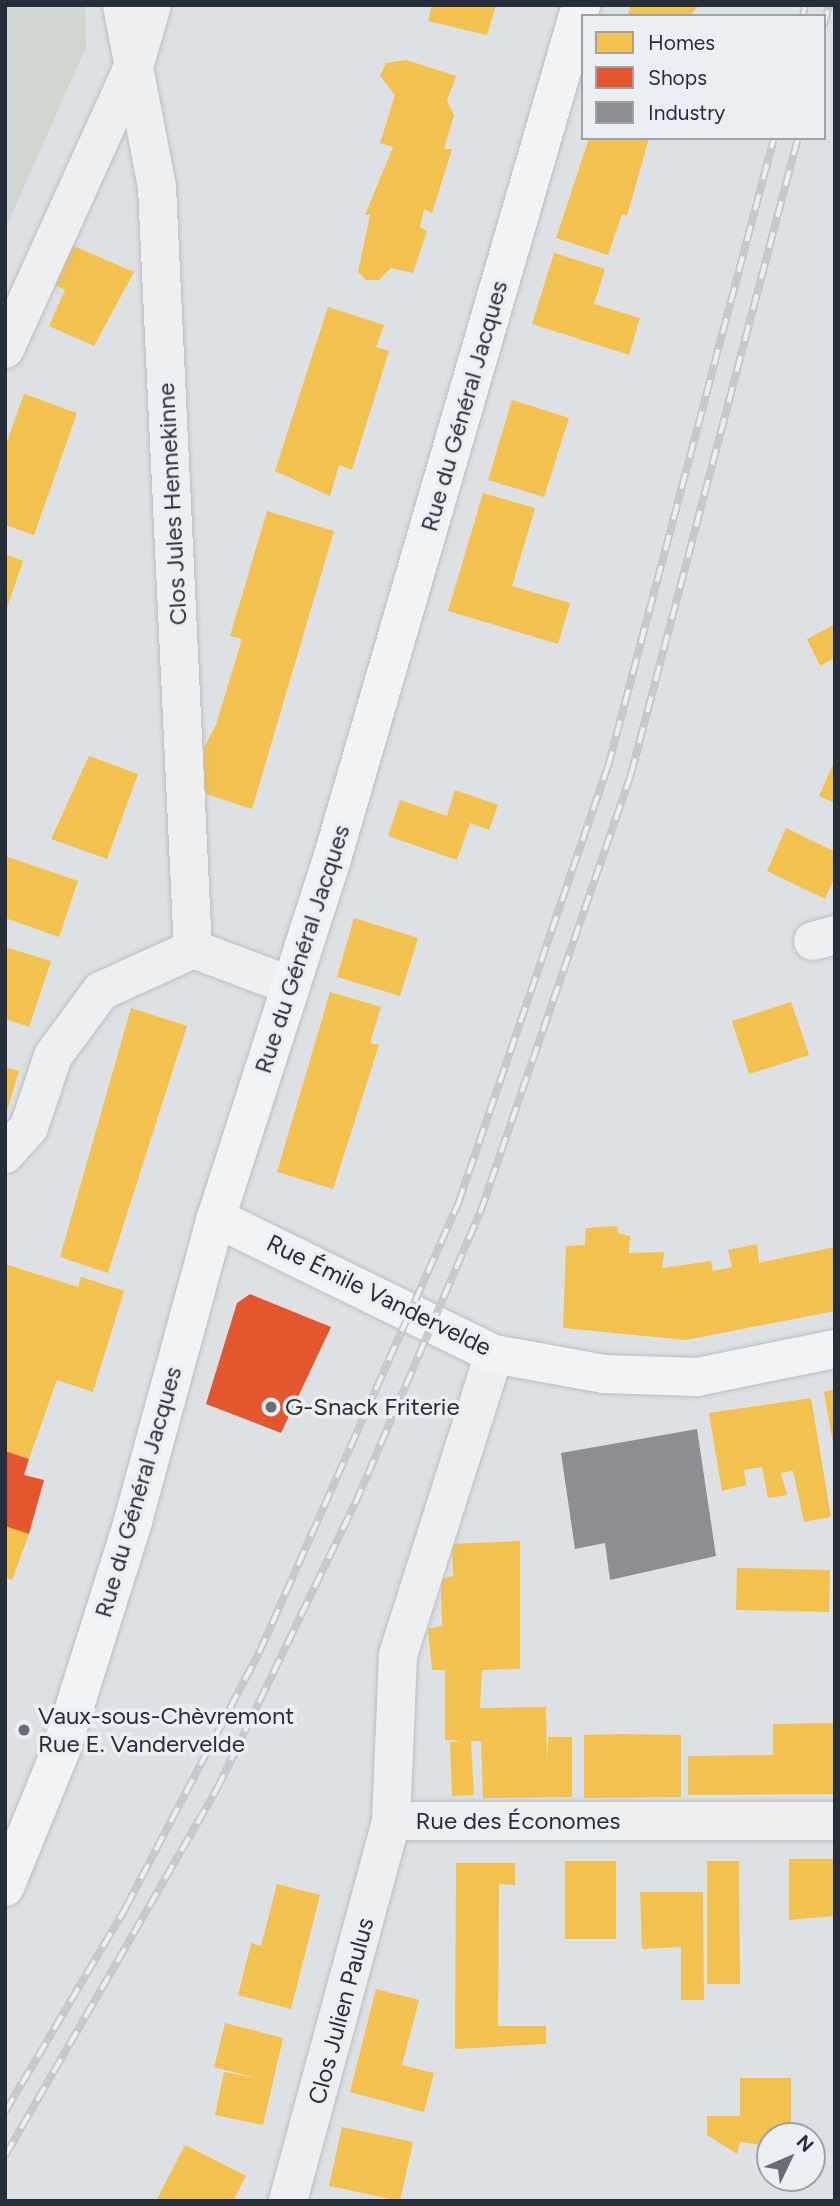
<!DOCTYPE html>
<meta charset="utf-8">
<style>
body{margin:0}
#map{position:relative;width:840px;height:2206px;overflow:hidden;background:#dee1e4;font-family:Figtree,sans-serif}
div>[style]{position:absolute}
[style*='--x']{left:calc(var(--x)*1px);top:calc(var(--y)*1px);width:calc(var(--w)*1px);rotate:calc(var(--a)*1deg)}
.green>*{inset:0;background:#cfd7cf}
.homes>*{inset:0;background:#f2c14e}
.shops>*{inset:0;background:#e4572e}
.industry>*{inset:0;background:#8d8d92}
.roads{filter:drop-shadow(0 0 2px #bcbfc2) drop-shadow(0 0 2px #bcbfc2)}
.minor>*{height:38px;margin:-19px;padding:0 19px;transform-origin:19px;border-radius:19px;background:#eeeff0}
.major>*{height:38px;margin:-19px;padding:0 19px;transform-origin:19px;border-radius:19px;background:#f2f3f4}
.rail>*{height:8px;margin-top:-4px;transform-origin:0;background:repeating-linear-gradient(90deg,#ebeff3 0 16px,#c7c8cb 0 32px);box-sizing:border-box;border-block:2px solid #c7c8cb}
.dots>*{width:19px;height:19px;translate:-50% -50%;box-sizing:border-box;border:4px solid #ebeff3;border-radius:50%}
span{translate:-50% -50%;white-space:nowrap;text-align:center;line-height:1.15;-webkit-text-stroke:7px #ebeff3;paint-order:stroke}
.street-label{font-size:24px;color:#272e3b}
.poi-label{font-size:24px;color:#272e3b}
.left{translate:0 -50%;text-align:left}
.frame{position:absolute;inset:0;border:7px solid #272e3b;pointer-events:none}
.legend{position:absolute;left:581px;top:14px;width:245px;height:126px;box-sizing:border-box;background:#ebeff3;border:2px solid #9da2a9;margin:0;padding:9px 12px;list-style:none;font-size:21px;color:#272e3b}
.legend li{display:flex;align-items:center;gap:14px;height:35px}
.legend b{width:35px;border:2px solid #9da2a9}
.north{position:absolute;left:756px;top:2122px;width:70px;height:70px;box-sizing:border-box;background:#ebeff3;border:2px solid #9da2a9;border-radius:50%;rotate:46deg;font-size:19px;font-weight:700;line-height:28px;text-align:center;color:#272e3b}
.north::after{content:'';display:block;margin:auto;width:24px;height:32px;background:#676d76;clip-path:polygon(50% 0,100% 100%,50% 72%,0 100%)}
</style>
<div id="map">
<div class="green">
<i style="clip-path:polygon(5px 5px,85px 5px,86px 47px,5px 230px)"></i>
</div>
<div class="homes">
<i style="clip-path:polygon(432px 5px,496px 5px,487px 35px,428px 21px)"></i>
<i style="clip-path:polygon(631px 5px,699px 5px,690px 16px,627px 16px)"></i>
<i style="clip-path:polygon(406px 60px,456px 76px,447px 101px,454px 115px,444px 149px,452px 149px,432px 213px,424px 209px,420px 227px,427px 231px,413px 273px,391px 268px,379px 280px,366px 280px,358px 272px,370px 215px,365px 215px,393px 147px,380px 143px,395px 95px,380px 76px,386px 63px)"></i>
<i style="clip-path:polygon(589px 138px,649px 138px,627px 216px,622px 214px,608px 255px,556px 238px)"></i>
<i style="clip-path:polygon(71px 245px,134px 272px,94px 346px,49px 326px,65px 290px,54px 285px)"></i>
<i style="clip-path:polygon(554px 253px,605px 269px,594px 304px,640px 318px,629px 355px,532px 324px)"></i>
<i style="clip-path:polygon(328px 307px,384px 325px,376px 347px,389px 351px,352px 470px,339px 465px,330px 496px,275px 471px)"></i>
<i style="clip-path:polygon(24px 394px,77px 413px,34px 535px,5px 525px,5px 447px)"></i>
<i style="clip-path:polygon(512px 400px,569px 418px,544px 497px,488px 480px)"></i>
<i style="clip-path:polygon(483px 493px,535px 508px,512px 586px,570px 603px,558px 644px,448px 611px)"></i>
<i style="clip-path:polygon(267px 511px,334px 531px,252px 809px,203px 793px,201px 753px,216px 725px,242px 639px,230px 636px)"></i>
<i style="clip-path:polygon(5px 554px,23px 561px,6px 611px,5px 611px)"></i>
<i style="clip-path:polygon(835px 624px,835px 658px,820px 666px,807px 639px)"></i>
<i style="clip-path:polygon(89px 756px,138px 774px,107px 859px,51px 839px)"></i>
<i style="clip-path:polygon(835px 760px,835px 803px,819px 796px)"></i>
<i style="clip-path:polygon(455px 790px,498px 805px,489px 830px,470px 823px,457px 860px,388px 836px,400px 800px,447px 816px)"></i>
<i style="clip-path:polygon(786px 828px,835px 852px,835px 877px,825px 899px,767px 871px)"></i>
<i style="clip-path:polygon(5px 856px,78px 881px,59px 937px,5px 918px)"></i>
<i style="clip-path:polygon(354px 918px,418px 938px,400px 996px,337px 977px)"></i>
<i style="clip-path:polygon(5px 947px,51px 961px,29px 1027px,5px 1019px)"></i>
<i style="clip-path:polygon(330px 992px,381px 1007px,370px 1043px,379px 1045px,333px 1189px,277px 1172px)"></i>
<i style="clip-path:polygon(791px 1002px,809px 1055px,749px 1074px,732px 1021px)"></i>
<i style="clip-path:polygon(131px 1008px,187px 1026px,108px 1273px,60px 1257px)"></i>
<i style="clip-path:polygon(5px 1067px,19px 1071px,6px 1114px,5px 1114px)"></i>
<i style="clip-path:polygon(617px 1226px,618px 1233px,630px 1236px,629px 1253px,664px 1252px,662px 1268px,711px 1261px,713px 1271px,732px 1267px,728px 1250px,757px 1244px,759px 1263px,835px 1247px,835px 1311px,686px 1340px,563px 1328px,566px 1246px,585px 1245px,586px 1228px)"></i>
<i style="clip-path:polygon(5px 1264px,78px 1287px,81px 1277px,124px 1291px,93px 1392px,57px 1380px,29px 1459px,5px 1451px)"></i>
<i style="clip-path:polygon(835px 1389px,835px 1442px,833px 1443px,824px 1392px)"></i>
<i style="clip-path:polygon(811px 1398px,831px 1517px,804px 1522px,793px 1471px,781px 1473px,787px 1495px,768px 1498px,762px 1467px,744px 1470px,746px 1485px,722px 1491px,709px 1413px)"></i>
<i style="clip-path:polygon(5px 1526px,29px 1534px,12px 1580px,5px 1578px)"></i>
<i style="clip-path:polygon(520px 1541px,520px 1669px,482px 1670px,480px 1708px,546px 1707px,547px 1765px,548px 1737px,572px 1737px,572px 1797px,483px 1798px,481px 1741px,471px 1741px,474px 1795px,452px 1796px,450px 1742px,465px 1741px,445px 1740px,445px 1670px,432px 1670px,428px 1629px,442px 1626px,441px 1579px,453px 1576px,452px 1544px)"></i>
<i style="clip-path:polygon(737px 1568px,830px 1570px,829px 1612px,736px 1610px)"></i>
<i style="clip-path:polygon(835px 1723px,835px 1794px,688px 1795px,688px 1756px,773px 1755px,773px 1724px)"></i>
<i style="clip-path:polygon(620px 1734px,681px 1735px,681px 1797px,584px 1798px,584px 1735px)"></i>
<i style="clip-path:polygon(789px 1859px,835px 1859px,835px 1916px,789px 1920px)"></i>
<i style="clip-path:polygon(565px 1861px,616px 1861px,616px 1939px,565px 1939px)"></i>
<i style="clip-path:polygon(707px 1861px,739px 1861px,740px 1984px,707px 1984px)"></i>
<i style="clip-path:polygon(456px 1863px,515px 1863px,515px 1885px,499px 1884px,498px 2026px,546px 2026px,546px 2044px,455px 2049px)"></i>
<i style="clip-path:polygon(277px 1884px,320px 1895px,291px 2009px,238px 1995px,251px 1943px,261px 1946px)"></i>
<i style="clip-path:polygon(640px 1892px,703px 1892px,704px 2000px,681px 2000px,681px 1947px,642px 1949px)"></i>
<i style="clip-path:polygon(376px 1989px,419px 2000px,402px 2065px,434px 2073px,424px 2112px,350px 2092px)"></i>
<i style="clip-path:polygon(225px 2023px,283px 2038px,263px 2125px,215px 2115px,224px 2072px,256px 2078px,214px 2067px)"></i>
<i style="clip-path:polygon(740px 2078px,791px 2078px,791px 2136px,770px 2136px,770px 2146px,740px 2142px,737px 2154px,707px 2135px,707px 2116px,740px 2116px)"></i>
<i style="clip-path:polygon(342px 2127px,413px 2142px,400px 2201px,329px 2186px)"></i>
<i style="clip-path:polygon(185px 2145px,246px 2176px,233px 2201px,156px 2201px)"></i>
</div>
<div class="shops">
<i style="clip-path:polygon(250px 1294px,331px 1327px,281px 1433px,206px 1404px,237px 1303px)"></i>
<i style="clip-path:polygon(5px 1451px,29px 1459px,24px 1475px,44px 1480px,29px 1534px,5px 1526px)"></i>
</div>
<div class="industry">
<i style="clip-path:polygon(697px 1429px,716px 1556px,610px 1580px,605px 1543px,575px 1549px,561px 1453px)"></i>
</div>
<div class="roads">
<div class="minor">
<i style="--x:122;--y:5;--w:185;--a:79.1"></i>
<i style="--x:157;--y:187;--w:763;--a:87.3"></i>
<i style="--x:5;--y:349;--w:317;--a:-65.6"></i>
<i style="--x:136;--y:60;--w:57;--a:-73.8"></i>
<i style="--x:813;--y:941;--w:23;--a:-15"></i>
<i style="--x:5;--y:1154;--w:36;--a:-48"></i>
<i style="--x:29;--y:1127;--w:75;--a:-71.3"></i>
<i style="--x:53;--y:1056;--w:81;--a:-53.6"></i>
<i style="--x:101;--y:991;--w:101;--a:-24.5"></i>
<i style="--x:193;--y:949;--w:103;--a:20.6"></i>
<i style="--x:494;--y:1354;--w:316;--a:107.7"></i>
<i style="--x:398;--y:1655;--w:166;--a:92.4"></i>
<i style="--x:391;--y:1821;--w:444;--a:0"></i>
<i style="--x:288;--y:2201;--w:394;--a:-74.8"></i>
</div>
<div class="major">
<i style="--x:216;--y:1218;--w:309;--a:26.1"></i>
<i style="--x:494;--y:1354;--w:112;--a:10.3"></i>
<i style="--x:604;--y:1374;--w:93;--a:1.8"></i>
<i style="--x:697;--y:1377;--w:141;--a:-11.5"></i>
<i style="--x:5;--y:1887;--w:148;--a:-67.8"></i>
<i style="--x:61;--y:1750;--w:240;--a:-72.5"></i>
<i style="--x:133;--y:1521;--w:314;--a:-74.7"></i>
<i style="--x:216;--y:1218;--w:377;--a:-72.1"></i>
<i style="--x:332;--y:859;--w:890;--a:-73.74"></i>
</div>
</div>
<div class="rail">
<i style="--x:803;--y:16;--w:11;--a:-80"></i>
<i style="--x:824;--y:26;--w:22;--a:-77"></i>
<i style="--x:5;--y:2112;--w:238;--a:-59.4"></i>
<i style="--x:126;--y:1907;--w:287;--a:-62.4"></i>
<i style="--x:259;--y:1653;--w:491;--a:-66.1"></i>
<i style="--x:458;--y:1204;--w:462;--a:-71.1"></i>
<i style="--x:608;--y:767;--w:651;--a:-75.22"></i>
<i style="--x:5;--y:2156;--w:424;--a:-60"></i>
<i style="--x:217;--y:1789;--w:317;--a:-64.2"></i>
<i style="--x:355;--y:1504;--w:317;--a:-66.8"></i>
<i style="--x:480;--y:1213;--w:464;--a:-71"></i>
<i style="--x:631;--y:774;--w:658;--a:-75.29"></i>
</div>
<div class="dots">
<i style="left:271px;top:1407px;background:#676d76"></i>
<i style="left:24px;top:1730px;background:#676d76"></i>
</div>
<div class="street-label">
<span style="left:464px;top:406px;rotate:-74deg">Rue du Général Jacques</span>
<span style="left:172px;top:504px;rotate:-93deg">Clos Jules Hennekinne</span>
<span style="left:302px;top:949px;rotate:-72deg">Rue du Général Jacques</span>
<span style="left:379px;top:1295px;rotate:26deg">Rue Émile Vandervelde</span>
<span style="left:138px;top:1492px;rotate:-74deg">Rue du Général Jacques</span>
<span style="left:518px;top:1821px">Rue des Économes</span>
<span style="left:341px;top:2011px;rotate:-75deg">Clos Julien Paulus</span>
</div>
<div class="poi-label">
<span class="left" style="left:285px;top:1407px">G-Snack Friterie</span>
<span class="left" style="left:38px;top:1730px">Vaux-sous-Chèvremont<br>Rue E. Vandervelde</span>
</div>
<div class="frame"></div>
<ul class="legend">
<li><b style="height:19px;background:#f2c14e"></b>Homes</li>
<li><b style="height:19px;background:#e4572e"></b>Shops</li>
<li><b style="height:19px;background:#8d8d92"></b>Industry</li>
</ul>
<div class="north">N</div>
</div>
